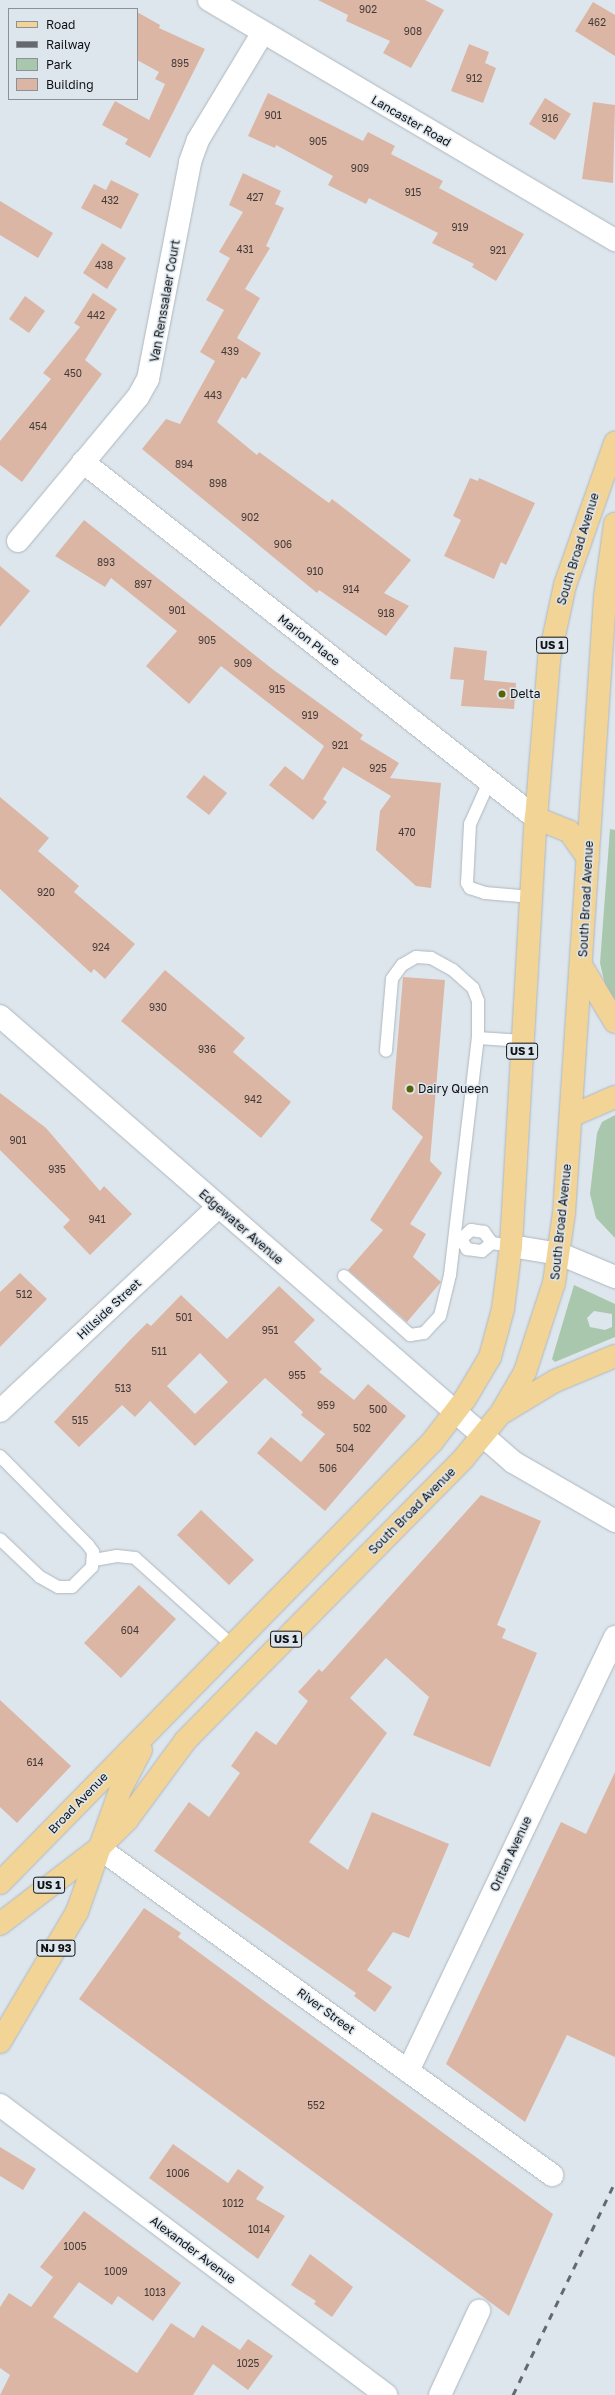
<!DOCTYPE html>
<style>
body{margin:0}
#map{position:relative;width:615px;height:2395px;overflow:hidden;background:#dde6ed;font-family:"Golos Text",sans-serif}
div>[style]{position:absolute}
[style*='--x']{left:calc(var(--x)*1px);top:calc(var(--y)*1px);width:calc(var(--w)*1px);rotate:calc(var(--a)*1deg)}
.green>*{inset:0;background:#a9c7ac}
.building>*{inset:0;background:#dcb6a4}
.roads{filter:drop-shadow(0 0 1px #aeb7bd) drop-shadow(0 0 1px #aeb7bd)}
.lane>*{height:12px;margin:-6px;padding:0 6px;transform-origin:6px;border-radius:6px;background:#fff}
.street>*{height:22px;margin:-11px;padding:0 11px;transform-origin:11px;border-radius:11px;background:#fff}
.secondary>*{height:22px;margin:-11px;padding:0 11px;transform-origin:11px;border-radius:11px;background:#fff}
.primary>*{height:22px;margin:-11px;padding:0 11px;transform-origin:11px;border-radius:11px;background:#f3d497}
.rail>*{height:3px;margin-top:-1.5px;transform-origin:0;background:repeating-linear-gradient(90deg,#65696e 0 7px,transparent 0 14px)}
.dots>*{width:11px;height:11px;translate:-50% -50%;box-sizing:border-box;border:2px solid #dde6ed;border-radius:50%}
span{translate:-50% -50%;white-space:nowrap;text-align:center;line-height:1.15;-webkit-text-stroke:3px #dde6ed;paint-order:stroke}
.number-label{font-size:10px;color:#423a38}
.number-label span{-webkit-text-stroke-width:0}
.shield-label span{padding:1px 3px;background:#dde6ed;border:1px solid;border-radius:3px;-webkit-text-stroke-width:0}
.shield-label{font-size:11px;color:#0f1114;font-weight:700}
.street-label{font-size:12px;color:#0f1114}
.poi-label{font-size:12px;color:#0f1114}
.left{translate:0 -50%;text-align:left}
.legend{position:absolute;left:8px;top:8px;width:130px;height:92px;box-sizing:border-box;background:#dde6ed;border:1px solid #8b9196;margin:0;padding:5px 7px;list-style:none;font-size:12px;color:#0f1114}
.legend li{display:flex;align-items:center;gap:8px;height:20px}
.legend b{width:20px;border:1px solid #8b9196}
</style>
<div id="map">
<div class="green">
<i style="clip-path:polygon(610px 829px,615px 830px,615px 1007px,606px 989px,600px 963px)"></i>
<i style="clip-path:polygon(615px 1115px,615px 1238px,596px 1218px,590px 1194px,597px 1133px,602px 1122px)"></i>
<i style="clip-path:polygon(evenodd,574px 1285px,615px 1304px,615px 1337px,555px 1362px,552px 1359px,574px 1285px,594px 1311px,612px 1314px,612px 1327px,605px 1330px,590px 1327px,587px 1318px,594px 1311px)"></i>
</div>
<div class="building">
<i style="clip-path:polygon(318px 0,425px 0,444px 10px,411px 68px,383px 53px,390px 41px,346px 21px,348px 15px)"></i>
<i style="clip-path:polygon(593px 2px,615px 15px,615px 56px,575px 31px)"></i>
<i style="clip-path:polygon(137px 12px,160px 25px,159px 28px,205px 49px,150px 158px,125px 144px,128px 139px,102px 125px,115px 101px,149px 120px,165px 84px,155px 79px,159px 72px,137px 60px)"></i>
<i style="clip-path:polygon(469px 44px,489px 52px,485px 63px,496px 68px,483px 103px,451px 91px)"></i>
<i style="clip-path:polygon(268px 93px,363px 141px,368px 132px,395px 146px,391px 154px,443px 181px,439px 188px,524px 234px,496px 281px,472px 267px,474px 264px,432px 243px,438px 233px,369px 198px,366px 204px,328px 185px,333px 176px,276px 145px,275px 148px,248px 136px)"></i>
<i style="clip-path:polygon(545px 98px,571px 114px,555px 140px,529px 124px)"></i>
<i style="clip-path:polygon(593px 102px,615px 105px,613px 183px,582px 179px)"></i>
<i style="clip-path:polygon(243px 173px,281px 191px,275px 204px,284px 208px,266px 246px,270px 248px,245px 289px,260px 298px,237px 338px,261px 353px,246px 379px,242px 377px,217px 422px,257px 455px,259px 452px,329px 503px,332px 499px,411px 560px,384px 593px,409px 606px,386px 636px,319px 590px,317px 593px,142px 449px,166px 419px,180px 424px,215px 361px,200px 352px,224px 310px,206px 300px,230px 258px,219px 252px,243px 212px,229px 205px)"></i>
<i style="clip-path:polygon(111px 180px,139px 194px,121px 229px,81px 208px,94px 184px,106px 190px)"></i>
<i style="clip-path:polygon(0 201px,53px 233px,38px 258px,0 235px)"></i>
<i style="clip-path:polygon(102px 243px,126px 258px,107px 289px,83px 273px)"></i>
<i style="clip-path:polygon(93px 293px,117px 309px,85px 360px,102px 374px,22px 482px,0 465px,0 441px,51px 379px,43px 373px,80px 327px,74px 323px)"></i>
<i style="clip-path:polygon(25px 296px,45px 311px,29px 333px,9px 319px)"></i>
<i style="clip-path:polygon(470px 478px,478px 481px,479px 478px,535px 503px,506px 565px,501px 562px,494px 579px,444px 556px,461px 520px,453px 516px)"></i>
<i style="clip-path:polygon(84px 520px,275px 671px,363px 735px,360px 739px,399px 763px,390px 778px,441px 783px,431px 888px,416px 886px,376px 850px,380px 811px,391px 796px,343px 767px,323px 799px,327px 802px,313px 820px,269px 785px,285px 766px,303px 780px,324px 746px,221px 666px,189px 704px,146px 666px,177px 631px,111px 578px,105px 587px,55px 556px)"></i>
<i style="clip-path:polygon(0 566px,30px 591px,0 627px)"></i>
<i style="clip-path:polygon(454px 647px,487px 651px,484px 680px,516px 683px,514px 709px,461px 706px,464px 680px,450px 679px)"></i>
<i style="clip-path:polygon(204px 775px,227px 793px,209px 815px,186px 797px)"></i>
<i style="clip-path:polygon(0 797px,49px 838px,38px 851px,79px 886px,74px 892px,135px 944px,105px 979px,94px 969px,91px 973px,0 889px)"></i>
<i style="clip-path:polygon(165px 970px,245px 1038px,233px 1052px,291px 1102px,261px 1138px,121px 1021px)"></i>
<i style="clip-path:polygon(403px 977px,445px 980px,430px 1161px,442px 1173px,410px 1224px,426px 1234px,413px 1257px,441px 1282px,407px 1322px,348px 1270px,383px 1230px,370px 1220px,423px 1137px,392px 1109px)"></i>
<i style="clip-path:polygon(0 1093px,46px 1128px,100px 1191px,104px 1186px,132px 1214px,90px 1255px,63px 1227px,70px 1220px,0 1150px)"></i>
<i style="clip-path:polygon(20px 1273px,47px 1299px,0 1347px,0 1292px)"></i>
<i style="clip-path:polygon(evenodd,279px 1286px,315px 1320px,294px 1342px,322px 1369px,319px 1372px,354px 1400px,368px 1384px,406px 1416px,325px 1511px,257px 1453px,271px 1437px,301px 1462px,325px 1434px,301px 1415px,303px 1412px,265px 1378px,195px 1446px,150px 1401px,135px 1417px,122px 1405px,79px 1447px,54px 1422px,130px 1340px,147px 1323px,151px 1326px,181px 1295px,227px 1339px,279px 1286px,200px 1353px,228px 1382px,195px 1414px,167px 1386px,200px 1353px)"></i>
<i style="clip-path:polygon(481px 1495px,541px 1521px,497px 1625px,506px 1629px,502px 1638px,537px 1653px,490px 1767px,413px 1735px,429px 1697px,386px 1658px,350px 1698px,387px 1733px,309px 1842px,348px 1870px,372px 1812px,449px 1844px,409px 1938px,393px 1932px,367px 1970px,392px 1987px,375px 2012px,354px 1996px,356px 1993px,154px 1851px,189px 1802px,209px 1817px,240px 1773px,231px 1766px,256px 1731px,276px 1745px,308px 1701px,298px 1692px,319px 1669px,322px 1672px)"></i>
<i style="clip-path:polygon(201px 1510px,254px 1560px,229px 1585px,177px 1535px)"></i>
<i style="clip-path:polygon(139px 1585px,176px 1619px,121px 1678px,84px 1643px)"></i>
<i style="clip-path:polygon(0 1700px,71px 1766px,17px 1823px,0 1807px)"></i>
<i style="clip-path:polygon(615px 1772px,615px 2057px,567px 2035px,525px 2122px,446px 2064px,561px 1822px,586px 1834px)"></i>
<i style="clip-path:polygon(144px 1908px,181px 1933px,178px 1937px,553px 2214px,509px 2316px,79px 1999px)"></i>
<i style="clip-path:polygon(173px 2144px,228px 2183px,238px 2169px,264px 2187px,256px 2199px,285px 2216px,258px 2259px,149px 2178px)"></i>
<i style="clip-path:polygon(0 2147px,36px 2169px,23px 2190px,0 2176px)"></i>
<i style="clip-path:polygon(84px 2211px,181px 2283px,153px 2321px,118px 2296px,112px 2305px,79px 2282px,53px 2317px,137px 2373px,171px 2323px,194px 2338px,202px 2325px,240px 2350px,248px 2339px,273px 2356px,248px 2390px,213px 2364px,193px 2395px,0 2395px,10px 2375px,0 2368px,0 2307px,9px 2293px,31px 2307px,53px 2277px,40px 2267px)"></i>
<i style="clip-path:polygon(310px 2254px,353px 2287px,332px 2317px,314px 2304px,316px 2301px,291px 2285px)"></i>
</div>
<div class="roads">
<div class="lane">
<i style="--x:489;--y:782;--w:46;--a:114.3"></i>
<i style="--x:470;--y:824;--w:59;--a:92.9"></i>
<i style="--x:467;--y:883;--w:6;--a:59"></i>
<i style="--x:470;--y:888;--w:16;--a:18"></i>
<i style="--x:485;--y:893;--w:47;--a:4.9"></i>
<i style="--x:478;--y:1038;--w:45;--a:3.8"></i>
<i style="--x:492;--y:1243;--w:14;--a:-126"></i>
<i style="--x:484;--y:1232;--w:13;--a:-171"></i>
<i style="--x:471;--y:1230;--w:13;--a:138"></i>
<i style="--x:461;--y:1239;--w:12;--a:59"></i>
<i style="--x:467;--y:1249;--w:15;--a:8"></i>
<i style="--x:482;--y:1251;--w:13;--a:-39"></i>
<i style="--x:492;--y:1243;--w:19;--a:9"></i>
<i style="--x:344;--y:1276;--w:89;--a:41.8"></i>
<i style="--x:410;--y:1335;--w:14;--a:-8"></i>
<i style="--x:424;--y:1333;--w:23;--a:-47"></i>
<i style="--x:440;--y:1316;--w:42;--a:-76.3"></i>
<i style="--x:450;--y:1275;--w:239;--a:-83.3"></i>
<i style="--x:478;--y:1038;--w:37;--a:-90"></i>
<i style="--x:478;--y:1001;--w:14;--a:-111"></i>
<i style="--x:473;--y:988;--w:27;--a:-138"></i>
<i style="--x:453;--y:970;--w:25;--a:-151"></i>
<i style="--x:431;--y:958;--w:15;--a:-176"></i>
<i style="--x:416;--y:957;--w:16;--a:150"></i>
<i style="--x:402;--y:965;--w:17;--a:126"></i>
<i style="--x:392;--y:979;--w:72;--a:94.8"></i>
<i style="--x:0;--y:1456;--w:125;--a:45.3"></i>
<i style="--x:88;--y:1545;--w:9;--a:54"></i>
<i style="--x:93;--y:1552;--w:15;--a:94"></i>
<i style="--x:92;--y:1567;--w:28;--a:135"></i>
<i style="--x:72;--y:1587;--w:14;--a:180"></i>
<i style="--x:58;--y:1587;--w:21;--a:-151"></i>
<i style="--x:40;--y:1577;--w:55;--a:-136.5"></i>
<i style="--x:94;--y:1560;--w:23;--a:-10"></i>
<i style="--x:117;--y:1556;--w:18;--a:6"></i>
<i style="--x:135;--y:1558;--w:132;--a:41.9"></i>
</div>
<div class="street">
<i style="--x:209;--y:0;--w:472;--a:30.6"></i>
<i style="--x:83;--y:462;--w:576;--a:38.16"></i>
<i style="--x:18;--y:541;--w:187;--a:-50.2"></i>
<i style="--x:138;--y:397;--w:21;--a:-61"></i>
<i style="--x:148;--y:379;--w:221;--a:-79"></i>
<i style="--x:190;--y:162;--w:23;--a:-70"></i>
<i style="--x:198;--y:140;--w:124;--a:-58.9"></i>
<i style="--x:0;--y:1411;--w:299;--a:-43.1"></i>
<i style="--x:99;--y:1848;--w:559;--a:35.82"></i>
<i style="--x:408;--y:2071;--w:481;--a:-64.5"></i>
<i style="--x:0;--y:2105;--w:483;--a:36.9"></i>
<i style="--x:440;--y:2395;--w:93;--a:-65.1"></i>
</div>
<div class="secondary">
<i style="--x:0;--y:1016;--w:680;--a:41"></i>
<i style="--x:513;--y:1462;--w:118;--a:30"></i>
<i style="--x:511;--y:1246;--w:50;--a:9.3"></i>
<i style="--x:560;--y:1254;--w:60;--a:22.7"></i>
</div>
<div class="primary">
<i style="--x:536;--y:818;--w:35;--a:22"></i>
<i style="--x:569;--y:831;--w:33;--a:55"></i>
<i style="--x:582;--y:967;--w:64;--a:59"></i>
<i style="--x:571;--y:1116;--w:48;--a:-23.4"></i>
<i style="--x:505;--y:1411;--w:58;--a:-31"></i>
<i style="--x:555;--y:1381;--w:65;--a:-22.6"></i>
<i style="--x:0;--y:1883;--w:617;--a:-45.59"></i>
<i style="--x:432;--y:1442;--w:54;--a:-52.5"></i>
<i style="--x:465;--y:1399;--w:49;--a:-59.2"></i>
<i style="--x:490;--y:1357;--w:50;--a:-74.8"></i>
<i style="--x:503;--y:1309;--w:64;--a:-82.8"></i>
<i style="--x:511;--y:1246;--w:429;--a:-86.7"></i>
<i style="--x:536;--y:818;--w:160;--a:-85.3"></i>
<i style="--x:549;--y:659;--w:76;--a:-77.8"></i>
<i style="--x:565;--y:585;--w:151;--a:-70.6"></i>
<i style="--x:0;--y:1924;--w:125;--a:-37.5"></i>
<i style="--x:99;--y:1848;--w:40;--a:-45"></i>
<i style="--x:127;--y:1820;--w:99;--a:-53.6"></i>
<i style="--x:186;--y:1740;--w:395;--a:-45.4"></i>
<i style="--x:463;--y:1459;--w:60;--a:-50.4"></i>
<i style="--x:501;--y:1413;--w:48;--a:-59.7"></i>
<i style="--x:525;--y:1372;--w:94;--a:-72"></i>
<i style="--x:554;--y:1283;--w:71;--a:-81.9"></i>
<i style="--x:564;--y:1213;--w:617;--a:-86.19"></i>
<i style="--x:605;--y:597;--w:74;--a:-82.2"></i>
<i style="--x:0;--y:2042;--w:151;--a:-59.4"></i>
<i style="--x:77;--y:1912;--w:132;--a:-70.5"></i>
<i style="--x:121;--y:1788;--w:43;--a:-62.2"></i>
</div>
</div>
<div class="rail">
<i style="--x:513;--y:2395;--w:236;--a:-64.4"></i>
</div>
<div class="dots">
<i style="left:502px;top:694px;background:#586303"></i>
<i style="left:410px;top:1089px;background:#586303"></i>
</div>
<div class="number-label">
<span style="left:368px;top:10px">902</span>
<span style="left:597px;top:23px">462</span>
<span style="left:413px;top:32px">908</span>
<span style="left:180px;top:64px">895</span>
<span style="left:474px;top:79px">912</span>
<span style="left:273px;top:116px">901</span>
<span style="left:550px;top:119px">916</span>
<span style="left:318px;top:142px">905</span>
<span style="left:360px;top:169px">909</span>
<span style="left:413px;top:193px">915</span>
<span style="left:255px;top:198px">427</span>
<span style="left:110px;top:201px">432</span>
<span style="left:460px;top:228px">919</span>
<span style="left:245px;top:250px">431</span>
<span style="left:498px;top:251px">921</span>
<span style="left:104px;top:266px">438</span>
<span style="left:96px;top:316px">442</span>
<span style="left:230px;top:352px">439</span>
<span style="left:73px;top:374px">450</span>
<span style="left:213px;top:396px">443</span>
<span style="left:38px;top:427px">454</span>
<span style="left:184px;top:465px">894</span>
<span style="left:218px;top:484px">898</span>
<span style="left:250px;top:518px">902</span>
<span style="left:283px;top:545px">906</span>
<span style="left:106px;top:563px">893</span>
<span style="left:315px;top:572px">910</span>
<span style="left:143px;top:585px">897</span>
<span style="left:351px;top:590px">914</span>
<span style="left:177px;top:611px">901</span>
<span style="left:386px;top:614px">918</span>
<span style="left:207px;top:641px">905</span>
<span style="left:243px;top:664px">909</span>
<span style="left:277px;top:690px">915</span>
<span style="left:310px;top:716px">919</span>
<span style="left:340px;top:746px">921</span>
<span style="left:378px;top:769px">925</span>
<span style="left:407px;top:833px">470</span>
<span style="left:46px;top:893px">920</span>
<span style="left:101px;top:948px">924</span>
<span style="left:158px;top:1008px">930</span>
<span style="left:207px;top:1050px">936</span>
<span style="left:253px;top:1100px">942</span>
<span style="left:18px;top:1141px">901</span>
<span style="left:57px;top:1170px">935</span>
<span style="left:97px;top:1220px">941</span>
<span style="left:24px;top:1295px">512</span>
<span style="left:184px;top:1318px">501</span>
<span style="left:270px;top:1331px">951</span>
<span style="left:159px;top:1352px">511</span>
<span style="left:297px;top:1376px">955</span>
<span style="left:123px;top:1389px">513</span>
<span style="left:326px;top:1406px">959</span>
<span style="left:378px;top:1410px">500</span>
<span style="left:80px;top:1421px">515</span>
<span style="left:362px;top:1429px">502</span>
<span style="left:345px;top:1449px">504</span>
<span style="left:328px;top:1469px">506</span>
<span style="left:130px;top:1631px">604</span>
<span style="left:35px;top:1763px">614</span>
<span style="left:316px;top:2106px">552</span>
<span style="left:178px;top:2174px">1006</span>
<span style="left:233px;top:2204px">1012</span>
<span style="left:259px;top:2230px">1014</span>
<span style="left:75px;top:2247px">1005</span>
<span style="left:116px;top:2272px">1009</span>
<span style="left:155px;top:2293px">1013</span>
<span style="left:248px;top:2364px">1025</span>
</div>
<div class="shield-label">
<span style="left:552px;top:645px">US 1</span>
<span style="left:522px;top:1051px">US 1</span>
<span style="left:286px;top:1639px">US 1</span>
<span style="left:49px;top:1885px">US 1</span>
<span style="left:56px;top:1948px">NJ 93</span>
</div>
<div class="street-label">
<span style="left:411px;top:121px;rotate:30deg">Lancaster Road</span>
<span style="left:165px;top:301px;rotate:-80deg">Van Renssalaer Court</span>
<span style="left:578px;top:549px;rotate:-73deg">South Broad Avenue</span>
<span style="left:309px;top:640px;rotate:38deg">Marion Place</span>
<span style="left:586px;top:899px;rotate:-87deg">South Broad Avenue</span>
<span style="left:561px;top:1222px;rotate:-84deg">South Broad Avenue</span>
<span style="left:241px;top:1227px;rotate:41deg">Edgewater Avenue</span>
<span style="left:109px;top:1309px;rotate:-43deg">Hillside Street</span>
<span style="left:412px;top:1511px;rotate:-45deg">South Broad Avenue</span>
<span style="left:78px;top:1803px;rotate:-46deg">Broad Avenue</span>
<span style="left:511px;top:1854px;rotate:-65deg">Oritan Avenue</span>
<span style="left:326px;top:2011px;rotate:36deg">River Street</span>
<span style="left:193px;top:2250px;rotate:37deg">Alexander Avenue</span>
</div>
<div class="poi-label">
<span class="left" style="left:510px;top:694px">Delta</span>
<span class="left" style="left:418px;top:1089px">Dairy Queen</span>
</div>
<ul class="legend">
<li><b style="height:5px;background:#f3d497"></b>Road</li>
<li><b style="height:5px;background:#65696e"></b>Railway</li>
<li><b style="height:11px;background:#a9c7ac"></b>Park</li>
<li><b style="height:11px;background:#dcb6a4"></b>Building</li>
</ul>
</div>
